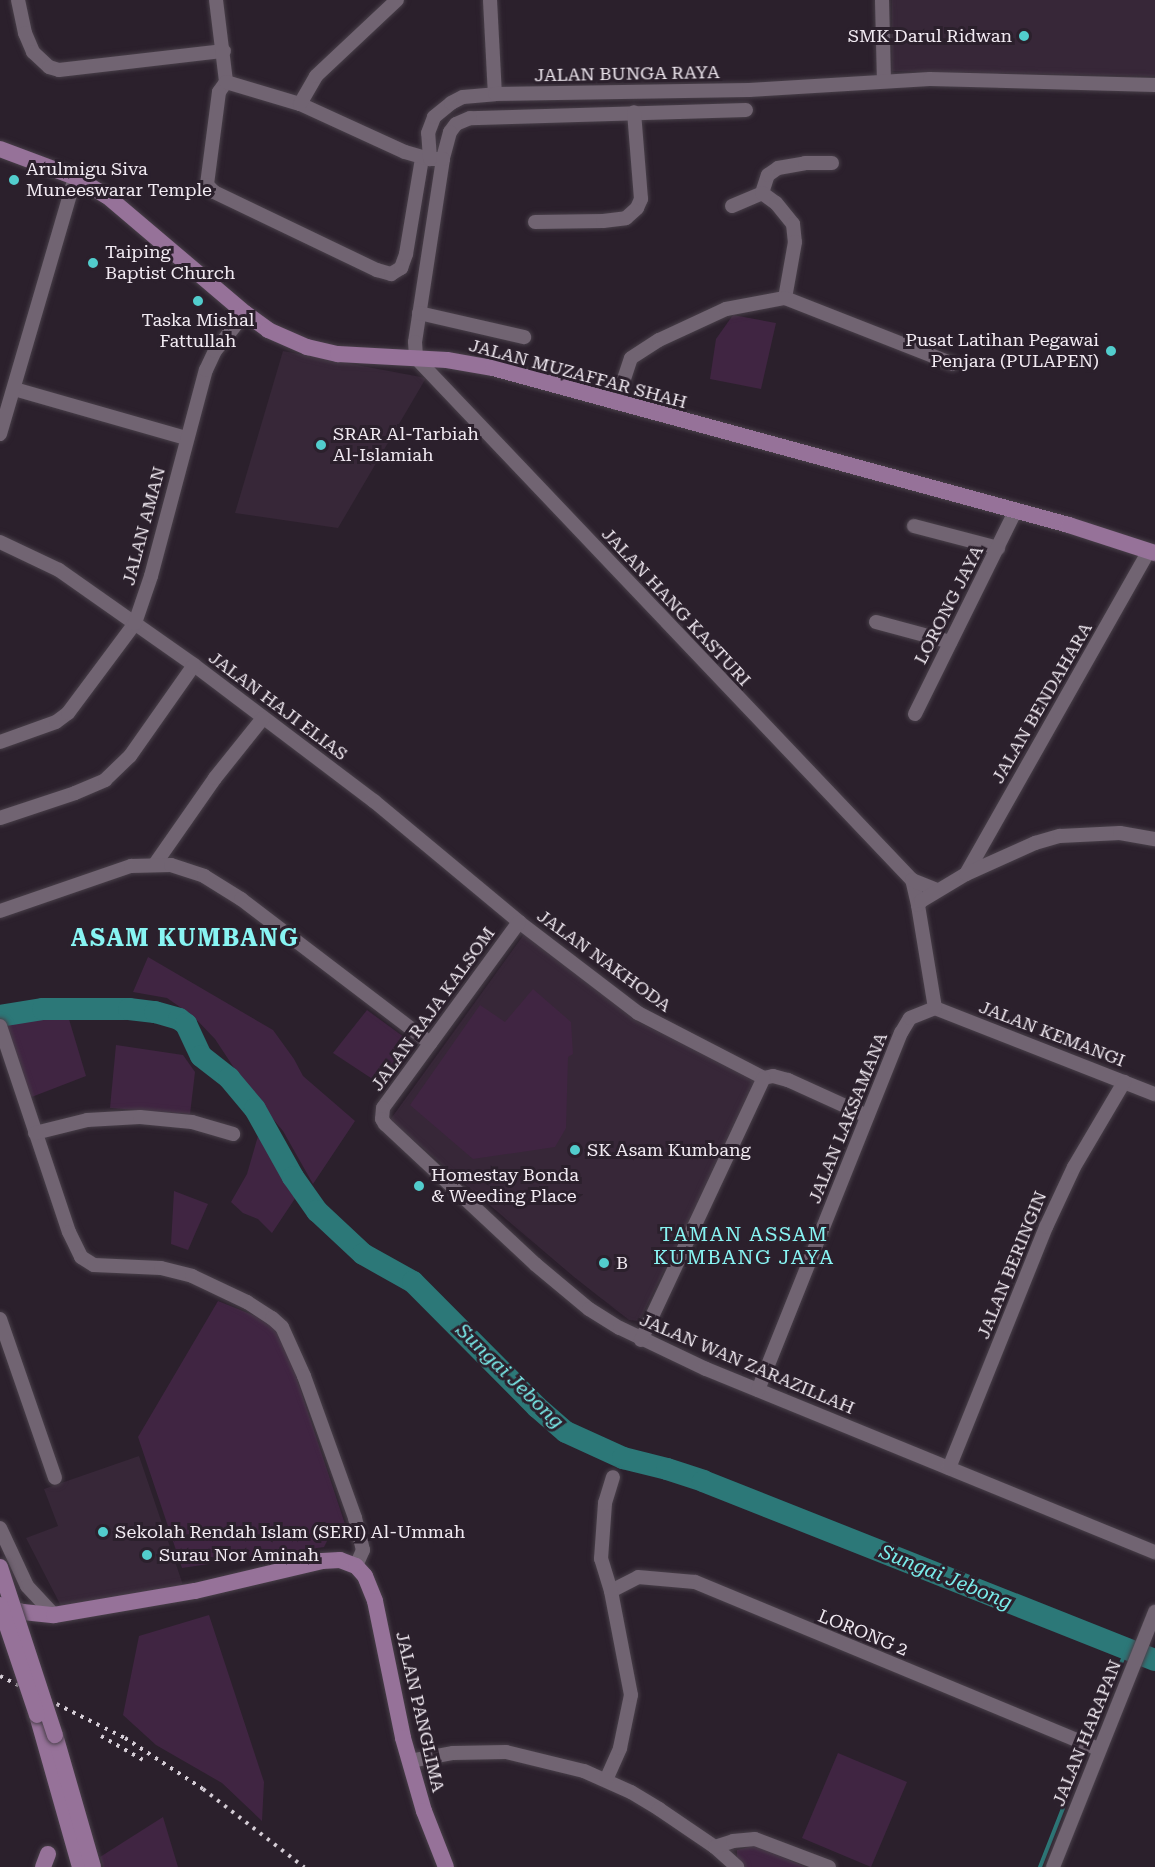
<!DOCTYPE html>
<style>
body{margin:0}
#map{position:relative;width:1155px;height:1867px;overflow:hidden;background:#2b202c;font-family:"Roboto Serif",serif}
div>[style]{position:absolute}
[style*='--x']{left:calc(var(--x)*1px);top:calc(var(--y)*1px);width:calc(var(--w)*1px);rotate:calc(var(--a)*1deg)}
.built>*{inset:0;background:#372738}
.green>*{inset:0;background:#402542}
.stream>*{height:4px;margin:-2px;padding:0 2px;transform-origin:2px;border-radius:2px;background:#2c7878}
.river>*{height:22px;margin:-11px;padding:0 11px;transform-origin:11px;border-radius:11px;background:#2c7878}
.roads{filter:drop-shadow(0 0 2px #483f49) drop-shadow(0 0 2px #483f49)}
.minor>*{height:14px;margin:-7px;padding:0 7px;transform-origin:7px;border-radius:7px;background:#716472}
.secondary>*{height:16px;margin:-8px;padding:0 8px;transform-origin:8px;border-radius:8px;background:#967299}
.rail>*{height:4px;margin-top:-2px;transform-origin:0;background:repeating-linear-gradient(90deg,#d5cdd6 0 3px,transparent 0 9px)}
.bridges{filter:drop-shadow(0 0 2px #483f49) drop-shadow(0 0 2px #483f49)}
.secondary-bridge>*{height:16px;margin:-8px;padding:0 8px;transform-origin:8px;border-radius:8px;background:#967299}
.dots>*{width:16px;height:16px;translate:-50% -50%;box-sizing:border-box;border:3px solid #2b202c;border-radius:50%}
span{translate:-50% -50%;white-space:nowrap;text-align:center;line-height:1.15;-webkit-text-stroke:6px #2b202c;paint-order:stroke}
.poi-label{font-size:18px;color:#f1eaf2}
.right{translate:-100% -50%;text-align:right}
.left{translate:0 -50%;text-align:left}
.street-label{font-size:18px;color:#f1eaf2}
.neighbourhood-label{font-size:20px;color:#88f4f3;letter-spacing:1.5px}
.water-label{font-size:20px;color:#7aeceb;font-style:italic}
.district-label{font-size:24px;color:#88f4f3;font-weight:700;letter-spacing:1.5px}
</style>
<div id="map">
<div class="built">
<i style="clip-path:polygon(892px 0,1155px 0,1155px 76px,892px 71px)"></i>
<i style="clip-path:polygon(283px 351px,426px 378px,338px 528px,235px 513px)"></i>
<i style="clip-path:polygon(525px 933px,636px 1021px,759px 1080px,639px 1321px,629px 1320px,574px 1277px,390px 1120px)"></i>
<i style="clip-path:polygon(139px 1456px,183px 1585px,62px 1608px,26px 1538px,58px 1526px,44px 1489px)"></i>
</div>
<div class="green">
<i style="clip-path:polygon(733px 315px,776px 323px,761px 389px,710px 379px,716px 339px)"></i>
<i style="clip-path:polygon(148px 957px,273px 1030px,294px 1059px,303px 1076px,355px 1121px,313px 1184px,283px 1131px,246px 1086px,215px 1039px,193px 1016px,167px 998px,133px 992px)"></i>
<i style="clip-path:polygon(533px 989px,571px 1022px,573px 1054px,568px 1057px,566px 1128px,555px 1147px,473px 1159px,410px 1105px,480px 1005px,505px 1022px)"></i>
<i style="clip-path:polygon(367px 1010px,412px 1043px,377px 1082px,333px 1053px)"></i>
<i style="clip-path:polygon(41px 1016px,68px 1016px,86px 1076px,29px 1098px,2px 1023px)"></i>
<i style="clip-path:polygon(116px 1045px,183px 1055px,195px 1072px,190px 1114px,110px 1108px)"></i>
<i style="clip-path:polygon(258px 1136px,296px 1197px,272px 1233px,258px 1219px,243px 1213px,231px 1202px,247px 1174px)"></i>
<i style="clip-path:polygon(174px 1191px,208px 1204px,188px 1250px,171px 1244px)"></i>
<i style="clip-path:polygon(218px 1301px,275px 1324px,290px 1358px,346px 1527px,333px 1529px,324px 1547px,182px 1568px,138px 1437px)"></i>
<i style="clip-path:polygon(209px 1615px,264px 1782px,262px 1821px,222px 1783px,156px 1745px,123px 1715px,139px 1636px)"></i>
<i style="clip-path:polygon(838px 1753px,907px 1782px,871px 1867px,802px 1838px)"></i>
<i style="clip-path:polygon(163px 1817px,178px 1867px,103px 1867px,100px 1857px)"></i>
<i style="clip-path:polygon(753px 1846px,762px 1849px,806px 1867px,745px 1867px,737px 1860px,737px 1850px)"></i>
</div>
<div class="stream">
<i style="--x:1091;--y:1734;--w:92;--a:-67"></i>
<i style="--x:1040;--y:1867;--w:123;--a:-68.6"></i>
</div>
<div class="river">
<i style="--x:0;--y:1016;--w:44;--a:-9.2"></i>
<i style="--x:43;--y:1009;--w:86;--a:0"></i>
<i style="--x:129;--y:1009;--w:26;--a:7"></i>
<i style="--x:155;--y:1012;--w:25;--a:16"></i>
<i style="--x:179;--y:1019;--w:9;--a:36"></i>
<i style="--x:186;--y:1024;--w:35;--a:65"></i>
<i style="--x:201;--y:1056;--w:36;--a:38"></i>
<i style="--x:229;--y:1078;--w:40;--a:50"></i>
<i style="--x:255;--y:1109;--w:78;--a:60.8"></i>
<i style="--x:293;--y:1177;--w:42;--a:54.8"></i>
<i style="--x:317;--y:1211;--w:63;--a:43.1"></i>
<i style="--x:363;--y:1254;--w:57;--a:29.2"></i>
<i style="--x:413;--y:1282;--w:176;--a:45.2"></i>
<i style="--x:537;--y:1407;--w:38;--a:41"></i>
<i style="--x:566;--y:1432;--w:63;--a:24.5"></i>
<i style="--x:623;--y:1458;--w:45;--a:14"></i>
<i style="--x:667;--y:1469;--w:38;--a:18"></i>
<i style="--x:703;--y:1481;--w:486;--a:21.6"></i>
</div>
<div class="roads">
<div class="minor">
<i style="--x:18;--y:0;--w:34;--a:78"></i>
<i style="--x:25;--y:33;--w:21;--a:67"></i>
<i style="--x:33;--y:52;--w:22;--a:43"></i>
<i style="--x:49;--y:67;--w:10;--a:17"></i>
<i style="--x:59;--y:70;--w:166;--a:-6.6"></i>
<i style="--x:216;--y:0;--w:83;--a:83"></i>
<i style="--x:490;--y:0;--w:94;--a:87"></i>
<i style="--x:882;--y:0;--w:80;--a:88.6"></i>
<i style="--x:226;--y:82;--w:12;--a:125"></i>
<i style="--x:219;--y:92;--w:94;--a:97.4"></i>
<i style="--x:207;--y:185;--w:10;--a:45"></i>
<i style="--x:214;--y:192;--w:181;--a:25.6"></i>
<i style="--x:377;--y:270;--w:15;--a:16"></i>
<i style="--x:391;--y:274;--w:12;--a:-31"></i>
<i style="--x:401;--y:268;--w:15;--a:-70"></i>
<i style="--x:406;--y:254;--w:97;--a:-80.5"></i>
<i style="--x:226;--y:82;--w:77;--a:16.6"></i>
<i style="--x:300;--y:104;--w:115;--a:24.6"></i>
<i style="--x:405;--y:152;--w:26;--a:16"></i>
<i style="--x:300;--y:104;--w:32;--a:-60"></i>
<i style="--x:316;--y:76;--w:111;--a:-43.2"></i>
<i style="--x:746;--y:110;--w:276;--a:178.3"></i>
<i style="--x:470;--y:118;--w:15;--a:157"></i>
<i style="--x:456;--y:124;--w:10;--a:127"></i>
<i style="--x:450;--y:132;--w:28;--a:105"></i>
<i style="--x:443;--y:159;--w:185;--a:98.7"></i>
<i style="--x:415;--y:342;--w:16;--a:86"></i>
<i style="--x:416;--y:358;--w:720;--a:46.46"></i>
<i style="--x:443;--y:159;--w:13;--a:180"></i>
<i style="--x:430;--y:159;--w:26;--a:-94"></i>
<i style="--x:428;--y:133;--w:17;--a:-69"></i>
<i style="--x:434;--y:117;--w:22;--a:-39"></i>
<i style="--x:451;--y:103;--w:13;--a:-27"></i>
<i style="--x:463;--y:97;--w:32;--a:-5"></i>
<i style="--x:495;--y:94;--w:254;--a:-0.9"></i>
<i style="--x:749;--y:90;--w:181;--a:-3.5"></i>
<i style="--x:930;--y:79;--w:225;--a:1.5"></i>
<i style="--x:762;--y:193;--w:19;--a:-72"></i>
<i style="--x:768;--y:175;--w:12;--a:-35"></i>
<i style="--x:778;--y:168;--w:27;--a:-10"></i>
<i style="--x:805;--y:163;--w:27;--a:0"></i>
<i style="--x:732;--y:206;--w:33;--a:-23"></i>
<i style="--x:762;--y:193;--w:17;--a:36"></i>
<i style="--x:776;--y:203;--w:27;--a:51"></i>
<i style="--x:793;--y:224;--w:18;--a:84"></i>
<i style="--x:795;--y:242;--w:57;--a:100.1"></i>
<i style="--x:535;--y:222;--w:68;--a:-0.8"></i>
<i style="--x:603;--y:221;--w:23;--a:-7"></i>
<i style="--x:626;--y:218;--w:15;--a:-42"></i>
<i style="--x:637;--y:208;--w:10;--a:-66"></i>
<i style="--x:641;--y:199;--w:87;--a:-94.6"></i>
<i style="--x:419;--y:313;--w:108;--a:12.9"></i>
<i style="--x:14;--y:389;--w:179;--a:15.9"></i>
<i style="--x:616;--y:403;--w:47;--a:-71.6"></i>
<i style="--x:631;--y:358;--w:33;--a:-33"></i>
<i style="--x:659;--y:340;--w:74;--a:-24.8"></i>
<i style="--x:726;--y:309;--w:60;--a:-10.6"></i>
<i style="--x:785;--y:298;--w:180;--a:21.4"></i>
<i style="--x:0;--y:434;--w:268;--a:-73.7"></i>
<i style="--x:914;--y:526;--w:87;--a:14.7"></i>
<i style="--x:0;--y:542;--w:65;--a:25.4"></i>
<i style="--x:59;--y:570;--w:165;--a:35.1"></i>
<i style="--x:194;--y:665;--w:226;--a:37.1"></i>
<i style="--x:374;--y:801;--w:189;--a:39.8"></i>
<i style="--x:519;--y:922;--w:150;--a:37.4"></i>
<i style="--x:638;--y:1013;--w:142;--a:27.3"></i>
<i style="--x:876;--y:622;--w:77;--a:15.1"></i>
<i style="--x:915;--y:714;--w:225;--a:-63.7"></i>
<i style="--x:0;--y:742;--w:59;--a:-19.7"></i>
<i style="--x:56;--y:722;--w:15;--a:-37"></i>
<i style="--x:68;--y:713;--w:112;--a:-53.3"></i>
<i style="--x:135;--y:623;--w:50;--a:-71.2"></i>
<i style="--x:151;--y:576;--w:213;--a:-75.1"></i>
<i style="--x:206;--y:370;--w:21;--a:-65"></i>
<i style="--x:215;--y:351;--w:48;--a:-51.7"></i>
<i style="--x:0;--y:818;--w:79;--a:-18.4"></i>
<i style="--x:75;--y:793;--w:33;--a:-23"></i>
<i style="--x:105;--y:780;--w:35;--a:-44"></i>
<i style="--x:130;--y:756;--w:111;--a:-54.9"></i>
<i style="--x:155;--y:864;--w:105;--a:-55.1"></i>
<i style="--x:215;--y:778;--w:77;--a:-51.3"></i>
<i style="--x:966;--y:874;--w:371;--a:-60.5"></i>
<i style="--x:918;--y:905;--w:26;--a:-103"></i>
<i style="--x:912;--y:880;--w:27;--a:22"></i>
<i style="--x:0;--y:911;--w:139;--a:-19"></i>
<i style="--x:131;--y:866;--w:40;--a:-1.4"></i>
<i style="--x:171;--y:865;--w:35;--a:18"></i>
<i style="--x:204;--y:876;--w:44;--a:31.9"></i>
<i style="--x:241;--y:899;--w:238;--a:37.3"></i>
<i style="--x:519;--y:922;--w:230;--a:126.2"></i>
<i style="--x:383;--y:1108;--w:11;--a:95"></i>
<i style="--x:382;--y:1119;--w:6;--a:59"></i>
<i style="--x:385;--y:1124;--w:205;--a:43"></i>
<i style="--x:535;--y:1264;--w:70;--a:39.8"></i>
<i style="--x:589;--y:1309;--w:36;--a:32"></i>
<i style="--x:620;--y:1328;--w:95;--a:25.5"></i>
<i style="--x:706;--y:1369;--w:485;--a:22.2"></i>
<i style="--x:935;--y:1008;--w:236;--a:21.4"></i>
<i style="--x:0;--y:1026;--w:217;--a:71.5"></i>
<i style="--x:69;--y:1232;--w:28;--a:64"></i>
<i style="--x:81;--y:1257;--w:15;--a:32"></i>
<i style="--x:94;--y:1265;--w:67;--a:2.6"></i>
<i style="--x:161;--y:1268;--w:32;--a:14"></i>
<i style="--x:192;--y:1276;--w:61;--a:25.3"></i>
<i style="--x:247;--y:1302;--w:30;--a:33"></i>
<i style="--x:272;--y:1318;--w:13;--a:42"></i>
<i style="--x:282;--y:1327;--w:54;--a:65.8"></i>
<i style="--x:304;--y:1376;--w:151;--a:70.2"></i>
<i style="--x:355;--y:1518;--w:33;--a:76"></i>
<i style="--x:363;--y:1550;--w:17;--a:114"></i>
<i style="--x:764;--y:1078;--w:9;--a:-13"></i>
<i style="--x:773;--y:1076;--w:16;--a:15"></i>
<i style="--x:788;--y:1080;--w:87;--a:24.5"></i>
<i style="--x:35;--y:1133;--w:54;--a:-14"></i>
<i style="--x:87;--y:1120;--w:53;--a:-3.2"></i>
<i style="--x:140;--y:1117;--w:52;--a:5.5"></i>
<i style="--x:192;--y:1122;--w:43;--a:16.3"></i>
<i style="--x:0;--y:1319;--w:168;--a:70.9"></i>
<i style="--x:641;--y:1340;--w:289;--a:-64.9"></i>
<i style="--x:758;--y:1390;--w:385;--a:-68.2"></i>
<i style="--x:901;--y:1033;--w:17;--a:-59"></i>
<i style="--x:910;--y:1018;--w:27;--a:-22"></i>
<i style="--x:935;--y:1008;--w:104;--a:-99.4"></i>
<i style="--x:918;--y:905;--w:5;--a:-53"></i>
<i style="--x:921;--y:901;--w:52;--a:-31"></i>
<i style="--x:966;--y:874;--w:76;--a:-24.2"></i>
<i style="--x:1035;--y:843;--w:26;--a:-16"></i>
<i style="--x:1060;--y:836;--w:60;--a:-2.9"></i>
<i style="--x:1120;--y:833;--w:36;--a:10"></i>
<i style="--x:949;--y:1468;--w:260;--a:-68.1"></i>
<i style="--x:1046;--y:1227;--w:66;--a:-65"></i>
<i style="--x:1074;--y:1167;--w:99;--a:-59.5"></i>
<i style="--x:0;--y:1528;--w:64;--a:65"></i>
<i style="--x:27;--y:1586;--w:40;--a:47"></i>
<i style="--x:611;--y:1591;--w:30;--a:-27"></i>
<i style="--x:638;--y:1577;--w:57;--a:5"></i>
<i style="--x:695;--y:1582;--w:436;--a:22.5"></i>
<i style="--x:410;--y:1761;--w:44;--a:-10.5"></i>
<i style="--x:453;--y:1753;--w:53;--a:-1.1"></i>
<i style="--x:506;--y:1752;--w:80;--a:13.7"></i>
<i style="--x:584;--y:1771;--w:51;--a:24.1"></i>
<i style="--x:631;--y:1792;--w:33;--a:31"></i>
<i style="--x:659;--y:1809;--w:68;--a:34.2"></i>
<i style="--x:715;--y:1847;--w:30;--a:42"></i>
<i style="--x:606;--y:1780;--w:35;--a:-66"></i>
<i style="--x:620;--y:1748;--w:54;--a:-78.3"></i>
<i style="--x:631;--y:1695;--w:106;--a:-100.9"></i>
<i style="--x:611;--y:1591;--w:34;--a:-107"></i>
<i style="--x:601;--y:1559;--w:56;--a:-85.9"></i>
<i style="--x:605;--y:1503;--w:27;--a:-73"></i>
<i style="--x:715;--y:1847;--w:19;--a:-18"></i>
<i style="--x:733;--y:1841;--w:22;--a:-5"></i>
<i style="--x:755;--y:1839;--w:79;--a:20.7"></i>
<i style="--x:1053;--y:1867;--w:275;--a:-68.2"></i>
</div>
<div class="secondary">
<i style="--x:0;--y:149;--w:80;--a:20.5"></i>
<i style="--x:75;--y:177;--w:37;--a:31"></i>
<i style="--x:107;--y:196;--w:181;--a:40.3"></i>
<i style="--x:245;--y:313;--w:29;--a:36"></i>
<i style="--x:268;--y:330;--w:43;--a:23.6"></i>
<i style="--x:307;--y:347;--w:32;--a:13"></i>
<i style="--x:338;--y:354;--w:109;--a:3.2"></i>
<i style="--x:447;--y:360;--w:47;--a:9.9"></i>
<i style="--x:493;--y:368;--w:597;--a:15.25"></i>
<i style="--x:1069;--y:525;--w:90;--a:18"></i>
<i style="--x:3;--y:1606;--w:21;--a:17"></i>
<i style="--x:23;--y:1612;--w:31;--a:6"></i>
<i style="--x:54;--y:1615;--w:143;--a:-9.7"></i>
<i style="--x:195;--y:1591;--w:130;--a:-13.3"></i>
<i style="--x:322;--y:1561;--w:18;--a:-3"></i>
<i style="--x:340;--y:1560;--w:17;--a:21"></i>
<i style="--x:356;--y:1566;--w:13;--a:48"></i>
<i style="--x:365;--y:1576;--w:27;--a:68"></i>
<i style="--x:375;--y:1601;--w:140;--a:78.4"></i>
<i style="--x:403;--y:1738;--w:76;--a:74"></i>
<i style="--x:424;--y:1811;--w:60;--a:68.6"></i>
<i style="--x:37;--y:1715;--w:158;--a:74.2"></i>
<i style="--x:55;--y:1735;--w:137;--a:73.9"></i>
<i style="--x:43;--y:1867;--w:14;--a:-69"></i>
</div>
</div>
<div class="rail">
<i style="--x:0;--y:1676;--w:140;--a:26.4"></i>
<i style="--x:125;--y:1738;--w:93;--a:33.2"></i>
<i style="--x:203;--y:1789;--w:128;--a:37.7"></i>
<i style="--x:101;--y:1736;--w:48;--a:29.7"></i>
</div>
<div class="bridges">
<div class="secondary-bridge">
<i style="--x:0;--y:1567;--w:177;--a:71.9"></i>
<i style="--x:0;--y:1605;--w:116;--a:71.4"></i>
</div>
</div>
<div class="dots">
<i style="left:1024px;top:36px;background:#52cdcd"></i>
<i style="left:14px;top:180px;background:#52cdcd"></i>
<i style="left:93px;top:263px;background:#52cdcd"></i>
<i style="left:198px;top:301px;background:#52cdcd"></i>
<i style="left:1111px;top:351px;background:#52cdcd"></i>
<i style="left:321px;top:445px;background:#52cdcd"></i>
<i style="left:575px;top:1150px;background:#52cdcd"></i>
<i style="left:419px;top:1186px;background:#52cdcd"></i>
<i style="left:604px;top:1263px;background:#52cdcd"></i>
<i style="left:103px;top:1532px;background:#52cdcd"></i>
<i style="left:147px;top:1555px;background:#52cdcd"></i>
</div>
<div class="poi-label">
<span class="right" style="left:1012px;top:36px">SMK Darul Ridwan</span>
<span class="left" style="left:26px;top:180px">Arulmigu Siva<br>Muneeswarar Temple</span>
<span class="left" style="left:105px;top:263px">Taiping<br>Baptist Church</span>
<span style="left:198px;top:331px">Taska Mishal<br>Fattullah</span>
<span class="right" style="left:1099px;top:351px">Pusat Latihan Pegawai<br>Penjara (PULAPEN)</span>
<span class="left" style="left:333px;top:445px">SRAR Al-Tarbiah<br>Al-Islamiah</span>
<span class="left" style="left:587px;top:1150px">SK Asam Kumbang</span>
<span class="left" style="left:431px;top:1186px">Homestay Bonda<br>&amp; Weeding Place</span>
<span class="left" style="left:616px;top:1263px">B</span>
<span class="left" style="left:115px;top:1532px">Sekolah Rendah Islam (SERI) Al-Ummah</span>
<span class="left" style="left:159px;top:1555px">Surau Nor Aminah</span>
</div>
<div class="street-label">
<span style="left:627px;top:74px;rotate:-1deg">JALAN BUNGA RAYA</span>
<span style="left:578px;top:374px;rotate:15deg">JALAN MUZAFFAR SHAH</span>
<span style="left:144px;top:526px;rotate:-75deg">JALAN AMAN</span>
<span style="left:949px;top:605px;rotate:-63deg">LORONG JAYA</span>
<span style="left:676px;top:607px;rotate:47deg">JALAN HANG KASTURI</span>
<span style="left:1042px;top:703px;rotate:-60deg">JALAN BENDAHARA</span>
<span style="left:278px;top:706px;rotate:37deg">JALAN HAJI ELIAS</span>
<span style="left:604px;top:961px;rotate:36deg">JALAN NAKHODA</span>
<span style="left:433px;top:1009px;rotate:-54deg">JALAN RAJA KALSOM</span>
<span style="left:1052px;top:1034px;rotate:21deg">JALAN KEMANGI</span>
<span style="left:848px;top:1118px;rotate:-68deg">JALAN LAKSAMANA</span>
<span style="left:1012px;top:1265px;rotate:-68deg">JALAN BERINGIN</span>
<span style="left:747px;top:1364px;rotate:23deg">JALAN WAN ZARAZILLAH</span>
<span style="left:863px;top:1633px;rotate:22deg">LORONG 2</span>
<span style="left:420px;top:1712px;rotate:77deg">JALAN PANGLIMA</span>
<span style="left:1087px;top:1733px;rotate:-68deg">JALAN HARAPAN</span>
</div>
<div class="neighbourhood-label">
<span style="left:744px;top:1246px">TAMAN ASSAM<br>KUMBANG JAYA</span>
</div>
<div class="water-label">
<span style="left:510px;top:1376px;rotate:44deg">Sungai Jebong</span>
<span style="left:946px;top:1577px;rotate:22deg">Sungai Jebong</span>
</div>
<div class="district-label">
<span style="left:185px;top:939px">ASAM KUMBANG</span>
</div>
</div>
